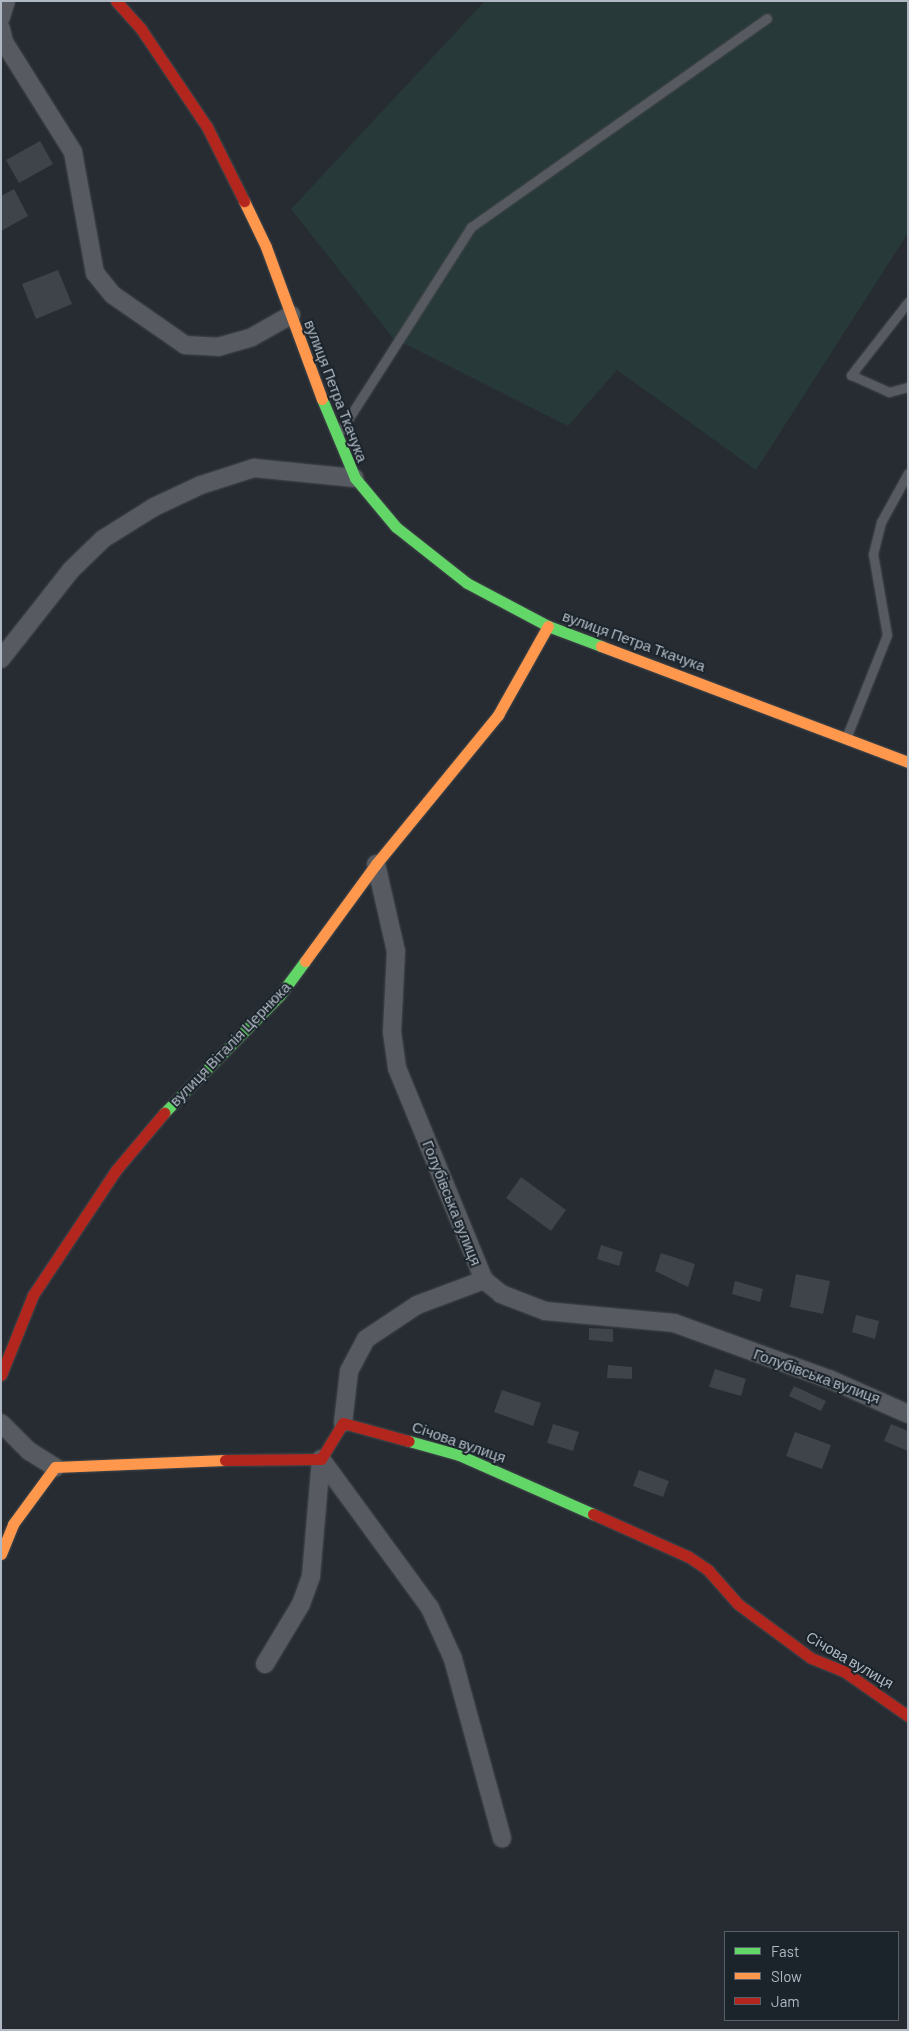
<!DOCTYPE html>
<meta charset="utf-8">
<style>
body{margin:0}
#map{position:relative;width:909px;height:2031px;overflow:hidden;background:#262c32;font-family:Barlow,sans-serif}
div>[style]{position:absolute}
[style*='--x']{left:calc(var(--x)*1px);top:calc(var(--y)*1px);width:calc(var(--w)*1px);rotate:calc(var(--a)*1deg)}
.green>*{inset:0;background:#273938}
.building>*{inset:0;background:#3e4449}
.roads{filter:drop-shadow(0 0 1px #44484d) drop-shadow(0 0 1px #44484d)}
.lane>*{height:9px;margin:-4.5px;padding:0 4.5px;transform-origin:4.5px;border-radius:4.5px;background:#575a60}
.street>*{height:18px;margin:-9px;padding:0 9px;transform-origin:9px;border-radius:9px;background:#575a60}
.fast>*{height:11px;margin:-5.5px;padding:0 5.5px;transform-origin:5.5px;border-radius:5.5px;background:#63d668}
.slow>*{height:11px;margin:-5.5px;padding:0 5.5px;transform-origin:5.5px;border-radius:5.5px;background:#ff974d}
.jam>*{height:11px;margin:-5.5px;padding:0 5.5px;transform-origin:5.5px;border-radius:5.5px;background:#b3261e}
span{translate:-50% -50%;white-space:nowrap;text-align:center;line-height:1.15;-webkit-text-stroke:4px #1b232b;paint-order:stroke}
.street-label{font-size:15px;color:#b0b9c3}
.frame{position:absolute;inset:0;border:2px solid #b0b9c3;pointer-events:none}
.legend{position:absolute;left:724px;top:1931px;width:175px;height:90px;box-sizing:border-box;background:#1b232b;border:1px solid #575f68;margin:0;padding:6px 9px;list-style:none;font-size:15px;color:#b0b9c3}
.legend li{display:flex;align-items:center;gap:10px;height:25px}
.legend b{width:25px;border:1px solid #575f68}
</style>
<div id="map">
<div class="green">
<i style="clip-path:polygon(485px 1px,908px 1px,908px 233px,756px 470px,617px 370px,568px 426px,393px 338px,291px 209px)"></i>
</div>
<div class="building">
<i style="clip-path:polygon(40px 141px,53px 164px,19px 183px,6px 160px)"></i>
<i style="clip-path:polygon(14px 189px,28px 216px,1px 231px,1px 196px)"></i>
<i style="clip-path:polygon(58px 270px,72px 304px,36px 319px,22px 284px)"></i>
<i style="clip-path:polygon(521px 1177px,566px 1210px,551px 1231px,506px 1198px)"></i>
<i style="clip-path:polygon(601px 1245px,623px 1252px,619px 1266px,597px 1259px)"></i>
<i style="clip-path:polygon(661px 1253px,695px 1264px,688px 1287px,655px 1271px)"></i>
<i style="clip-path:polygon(796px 1274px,830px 1281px,823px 1314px,790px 1307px)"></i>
<i style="clip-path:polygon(735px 1281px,763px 1289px,760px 1302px,732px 1294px)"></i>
<i style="clip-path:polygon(856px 1315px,879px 1321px,875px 1339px,852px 1332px)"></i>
<i style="clip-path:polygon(589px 1328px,613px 1329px,613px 1342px,589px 1340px)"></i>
<i style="clip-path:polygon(608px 1365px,632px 1367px,632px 1379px,607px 1378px)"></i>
<i style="clip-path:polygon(715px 1369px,746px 1379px,741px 1396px,709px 1387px)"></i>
<i style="clip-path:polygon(794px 1386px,826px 1401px,821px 1411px,789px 1396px)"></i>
<i style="clip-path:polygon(502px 1390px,541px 1403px,533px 1426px,494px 1412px)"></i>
<i style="clip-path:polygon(553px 1424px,579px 1432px,573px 1451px,547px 1443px)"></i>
<i style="clip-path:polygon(891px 1424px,908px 1431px,908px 1451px,884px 1441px)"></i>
<i style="clip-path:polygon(795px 1432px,831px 1445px,822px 1469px,786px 1456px)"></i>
<i style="clip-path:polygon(639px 1470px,669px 1481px,663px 1497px,633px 1486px)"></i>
</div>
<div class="roads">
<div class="lane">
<i style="--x:908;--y:302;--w:93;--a:128"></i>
<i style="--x:851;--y:375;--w:42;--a:24.1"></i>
<i style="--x:889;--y:392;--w:20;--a:-15"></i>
<i style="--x:338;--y:435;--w:247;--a:-57.4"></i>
<i style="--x:471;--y:227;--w:362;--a:-35.2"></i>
<i style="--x:846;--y:738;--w:111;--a:-68.3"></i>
<i style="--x:887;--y:635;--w:82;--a:-99.8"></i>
<i style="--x:873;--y:554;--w:33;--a:-76"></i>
<i style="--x:881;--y:522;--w:56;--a:-61.1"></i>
</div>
<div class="street">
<i style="--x:1;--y:17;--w:17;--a:-73"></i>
<i style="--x:1;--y:29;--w:13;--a:77"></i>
<i style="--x:4;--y:42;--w:130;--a:57.9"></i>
<i style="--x:73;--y:152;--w:123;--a:79.7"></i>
<i style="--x:95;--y:273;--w:28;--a:51"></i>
<i style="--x:113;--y:295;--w:88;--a:34.8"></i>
<i style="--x:185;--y:345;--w:33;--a:3"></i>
<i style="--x:218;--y:347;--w:35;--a:-16"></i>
<i style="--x:252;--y:337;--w:45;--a:-29.4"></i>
<i style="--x:1;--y:659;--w:113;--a:-51.8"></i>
<i style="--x:71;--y:570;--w:45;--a:-44.1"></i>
<i style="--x:103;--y:539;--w:60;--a:-32.1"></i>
<i style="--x:154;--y:507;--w:52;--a:-25.1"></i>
<i style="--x:201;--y:485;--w:56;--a:-17.8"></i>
<i style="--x:254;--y:468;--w:101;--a:5.7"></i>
<i style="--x:376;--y:864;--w:89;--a:77.1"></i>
<i style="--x:396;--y:951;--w:81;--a:92.8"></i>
<i style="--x:392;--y:1032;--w:36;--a:82"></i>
<i style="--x:397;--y:1068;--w:229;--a:67.7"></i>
<i style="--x:484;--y:1280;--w:22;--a:39"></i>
<i style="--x:501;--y:1294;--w:47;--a:21.1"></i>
<i style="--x:545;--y:1311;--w:130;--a:5.3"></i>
<i style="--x:674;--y:1323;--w:165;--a:19.9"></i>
<i style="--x:829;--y:1379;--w:86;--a:23.9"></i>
<i style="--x:1;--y:1423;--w:40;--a:45"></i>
<i style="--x:29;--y:1451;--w:31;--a:32"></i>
<i style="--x:343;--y:1423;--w:52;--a:-83.4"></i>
<i style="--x:349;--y:1371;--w:36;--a:-62"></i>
<i style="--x:366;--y:1339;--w:61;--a:-33.7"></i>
<i style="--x:417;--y:1305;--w:72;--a:-20.5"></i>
<i style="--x:321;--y:1459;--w:185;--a:53.8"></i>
<i style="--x:430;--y:1608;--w:56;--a:65.7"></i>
<i style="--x:453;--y:1659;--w:186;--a:74.7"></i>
<i style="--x:265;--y:1664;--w:70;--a:-59"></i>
<i style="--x:301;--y:1604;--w:30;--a:-70"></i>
<i style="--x:311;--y:1576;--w:117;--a:-85.1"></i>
</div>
<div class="fast">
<i style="--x:322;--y:399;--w:86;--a:67.3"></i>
<i style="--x:355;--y:478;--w:64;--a:50.1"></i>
<i style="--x:396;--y:527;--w:90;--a:38.3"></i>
<i style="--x:467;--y:583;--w:92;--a:28"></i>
<i style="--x:548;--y:626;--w:57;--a:20.7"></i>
<i style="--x:164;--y:1113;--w:165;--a:-45.5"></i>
<i style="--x:280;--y:995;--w:42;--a:-53.7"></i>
<i style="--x:409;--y:1441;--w:52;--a:15.6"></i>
<i style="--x:459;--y:1455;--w:146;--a:23.8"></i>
</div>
<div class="slow">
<i style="--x:244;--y:201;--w:51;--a:64.4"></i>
<i style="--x:266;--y:247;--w:162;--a:69.8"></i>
<i style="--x:601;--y:646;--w:328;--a:20.7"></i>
<i style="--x:305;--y:961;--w:120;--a:-53.8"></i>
<i style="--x:376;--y:864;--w:193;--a:-50.7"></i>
<i style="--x:498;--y:715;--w:102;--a:-60.7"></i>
<i style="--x:1;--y:1554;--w:32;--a:-68"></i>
<i style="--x:13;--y:1524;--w:71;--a:-53.6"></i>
<i style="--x:55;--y:1467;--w:170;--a:-2.4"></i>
</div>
<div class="jam">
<i style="--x:116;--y:1;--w:38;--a:48"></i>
<i style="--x:141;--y:29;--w:118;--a:56"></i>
<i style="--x:207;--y:127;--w:83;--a:63.4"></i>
<i style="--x:1;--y:1375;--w:86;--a:-68.2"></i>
<i style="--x:33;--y:1295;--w:150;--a:-56.4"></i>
<i style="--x:116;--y:1170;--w:75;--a:-49.9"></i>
<i style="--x:225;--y:1460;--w:96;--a:-0.6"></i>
<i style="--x:321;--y:1459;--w:42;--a:-58.6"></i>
<i style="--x:343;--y:1423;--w:68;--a:15.3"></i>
<i style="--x:593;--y:1514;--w:105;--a:24.1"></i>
<i style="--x:689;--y:1557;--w:23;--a:34"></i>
<i style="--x:708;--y:1570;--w:45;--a:48.6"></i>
<i style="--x:738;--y:1604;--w:91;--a:36.5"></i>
<i style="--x:811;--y:1658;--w:37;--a:22"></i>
<i style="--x:845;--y:1672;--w:77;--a:34.9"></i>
</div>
</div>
<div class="street-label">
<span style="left:336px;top:391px;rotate:69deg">вулиця Петра Ткачука</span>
<span style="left:634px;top:641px;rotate:20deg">вулиця Петра Ткачука</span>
<span style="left:230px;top:1044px;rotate:-46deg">вулиця Віталія Цернюка</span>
<span style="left:452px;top:1203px;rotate:68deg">Голубівська вулиця</span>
<span style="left:817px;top:1376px;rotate:20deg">Голубівська вулиця</span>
<span style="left:459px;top:1442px;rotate:19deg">Січова вулиця</span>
<span style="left:850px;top:1660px;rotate:30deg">Січова вулиця</span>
</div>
<div class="frame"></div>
<ul class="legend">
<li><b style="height:6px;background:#63d668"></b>Fast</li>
<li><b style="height:6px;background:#ff974d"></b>Slow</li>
<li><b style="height:6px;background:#b3261e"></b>Jam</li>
</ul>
</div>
